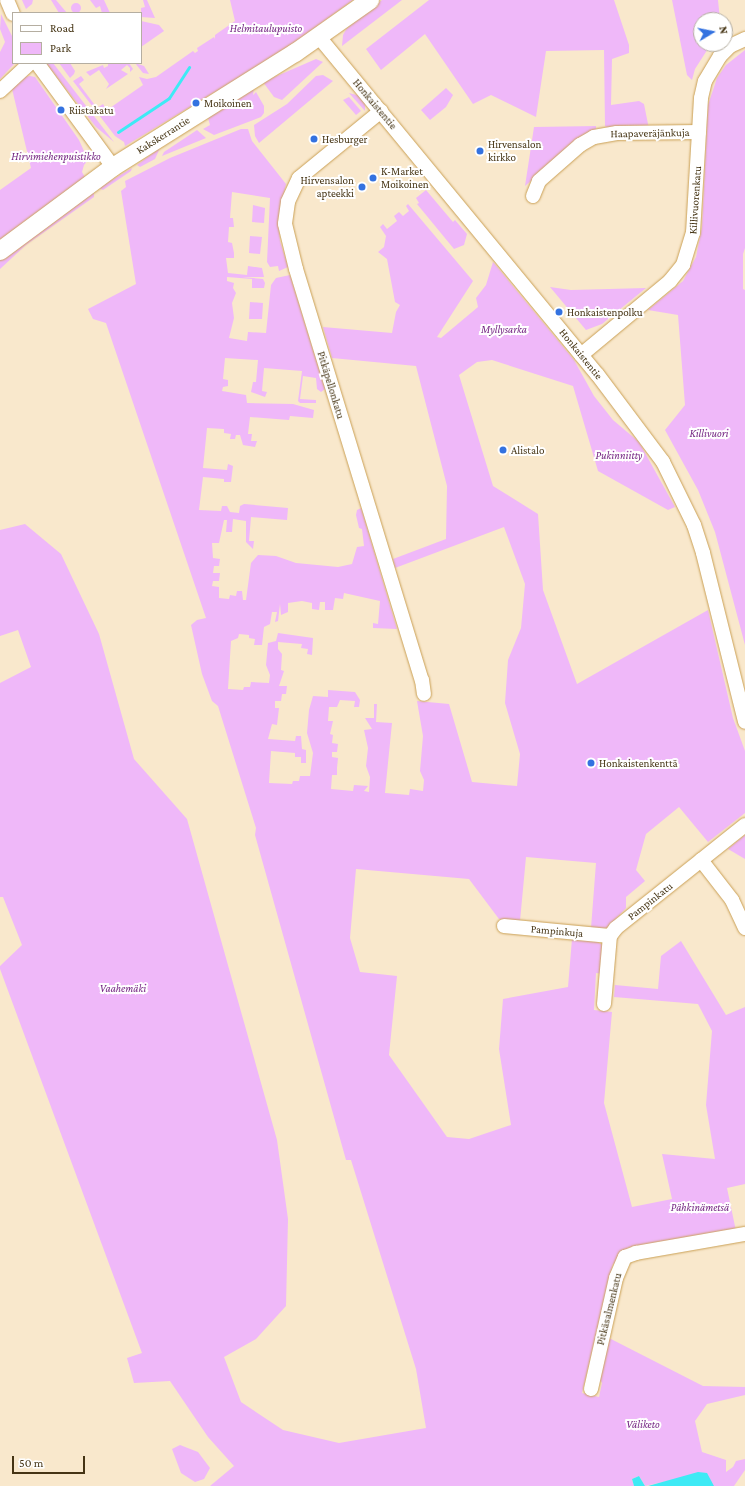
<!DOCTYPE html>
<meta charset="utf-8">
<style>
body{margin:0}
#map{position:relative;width:745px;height:1486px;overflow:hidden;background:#f9e8cc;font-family:"Crimson Pro",serif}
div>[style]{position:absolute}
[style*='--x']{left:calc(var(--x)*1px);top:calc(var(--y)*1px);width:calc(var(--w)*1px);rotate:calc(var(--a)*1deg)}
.green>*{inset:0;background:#efb8f9}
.round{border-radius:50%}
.water>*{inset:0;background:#3eeaf5}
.stream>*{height:3px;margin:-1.5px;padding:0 1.5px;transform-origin:1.5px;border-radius:1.5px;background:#3eeaf5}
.roads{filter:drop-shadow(0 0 1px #caa055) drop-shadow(0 0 1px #caa055)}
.minor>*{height:14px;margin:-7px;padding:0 7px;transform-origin:7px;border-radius:7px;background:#fff}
.major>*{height:18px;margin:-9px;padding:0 9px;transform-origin:9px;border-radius:9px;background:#fff}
.dots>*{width:11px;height:11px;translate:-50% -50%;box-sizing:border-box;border:2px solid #fff;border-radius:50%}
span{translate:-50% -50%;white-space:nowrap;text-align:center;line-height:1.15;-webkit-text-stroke:4px #fff;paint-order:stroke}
.park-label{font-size:11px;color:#6f1d7e;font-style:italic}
.poi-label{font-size:11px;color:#453414}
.left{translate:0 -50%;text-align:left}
.right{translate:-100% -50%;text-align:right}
.street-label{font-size:11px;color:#453414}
.legend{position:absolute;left:12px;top:12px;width:130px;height:52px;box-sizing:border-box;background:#fff;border:1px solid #b5aea1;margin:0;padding:5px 7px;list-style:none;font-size:12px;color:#453414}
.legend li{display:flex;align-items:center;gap:8px;height:20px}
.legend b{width:20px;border:1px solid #b5aea1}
.north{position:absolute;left:693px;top:12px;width:40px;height:40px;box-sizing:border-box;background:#fff;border:1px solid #b5aea1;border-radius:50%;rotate:80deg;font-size:11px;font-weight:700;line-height:16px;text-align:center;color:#453414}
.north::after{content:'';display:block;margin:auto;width:14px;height:18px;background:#3472e0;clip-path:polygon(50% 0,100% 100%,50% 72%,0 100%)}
.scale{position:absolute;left:12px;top:1456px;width:73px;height:18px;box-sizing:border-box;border:2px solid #453414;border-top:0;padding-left:5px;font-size:12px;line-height:14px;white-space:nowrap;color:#453414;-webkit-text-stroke:3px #fff;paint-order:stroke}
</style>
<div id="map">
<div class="green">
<i style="clip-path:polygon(22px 0,33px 0,32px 4px,26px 9px)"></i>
<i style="clip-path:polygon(51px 0,56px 0,67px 13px,59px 13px)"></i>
<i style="clip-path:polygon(90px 0,104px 0,110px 13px,102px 13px,100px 6px,96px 8px)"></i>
<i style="clip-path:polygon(143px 0,147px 0,155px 18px,141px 17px,141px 8px,145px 7px)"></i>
<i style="clip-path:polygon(230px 0,353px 0,247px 77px,213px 93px,125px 146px,124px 142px,115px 136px,73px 81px,81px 76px,84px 80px,79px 84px,97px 108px,103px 104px,107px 110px,143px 85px,139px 77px,147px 79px,156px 77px,193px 51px,195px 53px,198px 51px,197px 48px,214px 37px,215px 39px,215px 35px,235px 21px)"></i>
<i style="clip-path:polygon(382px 0,402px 0,342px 46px,343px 35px,347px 28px)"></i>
<i style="clip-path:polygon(429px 0,614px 0,629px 45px,629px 53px,612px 59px,611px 105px,639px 101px,644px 104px,649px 129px,610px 129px,605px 126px,604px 50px,546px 51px,536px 117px,491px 95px,473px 104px,425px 34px,381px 70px,366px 49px)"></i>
<i style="clip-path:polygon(672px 0,718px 0,720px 20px,701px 20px,701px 44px,711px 44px,695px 69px,692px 80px,687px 75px)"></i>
<i class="round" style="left:71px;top:3px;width:10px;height:10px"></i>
<i style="clip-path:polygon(1px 14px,13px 38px,13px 63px,15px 63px,0 79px,0 52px,5px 42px,0 29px)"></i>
<i style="clip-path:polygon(141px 21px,159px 25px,164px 31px,141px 47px)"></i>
<i style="clip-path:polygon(745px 50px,745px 248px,743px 254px,743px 289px,745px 290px,745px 645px,715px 532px,698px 490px,665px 430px,685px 405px,678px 315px,648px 310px,683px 281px,696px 257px,702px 227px,708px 105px,717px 78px,726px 65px)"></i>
<i style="clip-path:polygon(316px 59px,323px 62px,282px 100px,274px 97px,263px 82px)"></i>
<i style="clip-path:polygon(46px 63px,53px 63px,114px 142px,96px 127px)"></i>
<i style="clip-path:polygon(59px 63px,70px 63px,75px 71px,74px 74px,70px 78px)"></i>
<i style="clip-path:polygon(108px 63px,129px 63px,133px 69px,130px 72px,130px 68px,127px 65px,121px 70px,128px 74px,106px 89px,109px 84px,99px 70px,90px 76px,86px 72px,103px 65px,104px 68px,108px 66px)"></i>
<i style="clip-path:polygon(135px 63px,144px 66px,149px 74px,143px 73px)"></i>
<i style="clip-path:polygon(323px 75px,333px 81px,259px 143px,255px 136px,254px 125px,287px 104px,316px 76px)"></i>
<i style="clip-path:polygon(30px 76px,35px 77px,79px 140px,88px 160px,84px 165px,82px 172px,86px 179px,0 242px,0 190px,31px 168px,12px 89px,24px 77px)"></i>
<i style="clip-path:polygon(254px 88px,253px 95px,256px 92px,264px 106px,264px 113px,261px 117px,214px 135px,203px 129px,210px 125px,208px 118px)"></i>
<i style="clip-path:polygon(446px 88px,453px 95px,446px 107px,430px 120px,421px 110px)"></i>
<i style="clip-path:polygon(349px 93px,360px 96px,365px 103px,365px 111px)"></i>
<i style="clip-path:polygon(349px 97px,361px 111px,356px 115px,343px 100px)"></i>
<i style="clip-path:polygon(596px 126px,596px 132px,576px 143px,525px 186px,534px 127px)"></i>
<i style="clip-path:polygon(241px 129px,248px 129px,252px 141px,286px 184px,278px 220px,280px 241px,288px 267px,279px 271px,278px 266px,270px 267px,267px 262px,270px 198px,232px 192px,230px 218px,233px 218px,234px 227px,229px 227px,228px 242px,232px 243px,234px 253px,234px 258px,226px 258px,228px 273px,247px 275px,248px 266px,262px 268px,264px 277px,242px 277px,263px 279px,265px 283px,264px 288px,252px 288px,252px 279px,227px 277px,227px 281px,234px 283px,233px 288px,236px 293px,232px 303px,234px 318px,229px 338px,247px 341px,248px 332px,266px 333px,271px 285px,276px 278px,290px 275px,325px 389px,321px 392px,317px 389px,316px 378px,303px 376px,300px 399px,316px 400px,316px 403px,300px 403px,298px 401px,302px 371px,264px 368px,262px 391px,267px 392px,265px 397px,251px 392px,253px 382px,256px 382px,258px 360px,225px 358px,223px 379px,228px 380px,228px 386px,223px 387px,222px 391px,246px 395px,247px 403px,293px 404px,314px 410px,313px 418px,290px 416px,289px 420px,250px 417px,248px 434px,252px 434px,251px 441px,257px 441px,255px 447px,243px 445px,240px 435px,236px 435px,235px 439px,230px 439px,231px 434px,224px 433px,224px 429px,207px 428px,203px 468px,227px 470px,228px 464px,233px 466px,231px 482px,224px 482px,224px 479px,203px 477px,199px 510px,221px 511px,222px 506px,227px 506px,230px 512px,239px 513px,240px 506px,244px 504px,288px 508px,287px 520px,251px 517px,249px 541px,254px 541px,253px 549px,246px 542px,246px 521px,233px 519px,232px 532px,226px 532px,227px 520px,224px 520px,219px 543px,212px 543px,213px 558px,220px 559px,219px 566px,214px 566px,213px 573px,220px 573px,219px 581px,213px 581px,212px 586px,219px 587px,219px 598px,229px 599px,230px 595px,236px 596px,237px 591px,242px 591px,243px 600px,246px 600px,251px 563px,258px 555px,276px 556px,296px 563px,338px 567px,352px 564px,357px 547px,364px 546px,362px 529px,359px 528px,356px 515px,357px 510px,361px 508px,397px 629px,373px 628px,373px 623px,378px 624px,380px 601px,344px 593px,343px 599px,335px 598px,333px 610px,325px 610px,325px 602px,320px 602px,319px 610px,312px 609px,312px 603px,302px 601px,288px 603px,288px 612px,281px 615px,280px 604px,278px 621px,275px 622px,277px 612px,272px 612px,270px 624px,264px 627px,262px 645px,254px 645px,255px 639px,249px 638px,249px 635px,239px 634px,238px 638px,231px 641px,228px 689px,243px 690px,244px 687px,250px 687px,251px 682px,269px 683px,270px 675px,266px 665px,268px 643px,276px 641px,278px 633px,313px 638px,312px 655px,307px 654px,308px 649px,301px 648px,302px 644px,278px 642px,278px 649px,282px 654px,281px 670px,284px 671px,279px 686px,287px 686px,286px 694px,282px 694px,281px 701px,275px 701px,275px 708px,279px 708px,277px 725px,272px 724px,268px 739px,295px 741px,296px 736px,301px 736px,302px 749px,306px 750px,306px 763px,301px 763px,301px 757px,295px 757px,295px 753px,271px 751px,269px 783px,292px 784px,293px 781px,299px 781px,300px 776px,310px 776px,313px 753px,307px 733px,309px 710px,313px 696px,328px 697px,328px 690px,355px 692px,360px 700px,359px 707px,354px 707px,355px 701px,340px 700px,337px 707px,329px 707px,328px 721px,333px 721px,330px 734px,333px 735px,332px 743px,338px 744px,337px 752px,332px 752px,332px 757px,338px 758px,337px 768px,337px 775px,332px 775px,331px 789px,353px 791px,354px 785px,368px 786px,364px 791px,369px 792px,370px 777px,366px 766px,368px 748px,364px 730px,372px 729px,365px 718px,374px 718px,374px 704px,377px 704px,376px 722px,392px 723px,385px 793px,409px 795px,410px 789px,423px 791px,424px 780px,420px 771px,423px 736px,417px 701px,449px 704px,472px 782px,517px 786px,520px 754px,505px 703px,508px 660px,521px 628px,525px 584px,504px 527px,395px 568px,393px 559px,446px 539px,447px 486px,416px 366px,332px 358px,323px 327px,392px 333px,396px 312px,400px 305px,395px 302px,387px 259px,378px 252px,384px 247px,386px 236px,380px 227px,383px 224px,387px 229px,397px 221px,394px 216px,399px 212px,403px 216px,409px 211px,406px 206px,408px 204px,473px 281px,437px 337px,441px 338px,478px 307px,476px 298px,486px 285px,493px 262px,574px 360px,594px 396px,613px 420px,639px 442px,675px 507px,668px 510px,598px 471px,573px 386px,492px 360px,477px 362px,459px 375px,493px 486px,538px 514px,543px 590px,577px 684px,708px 610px,733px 718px,745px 751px,745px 813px,708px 842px,679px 807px,646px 834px,636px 870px,645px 881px,626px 897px,626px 908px,607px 928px,591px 928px,596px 863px,526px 857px,520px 921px,499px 919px,469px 879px,356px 869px,350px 938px,360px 972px,397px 976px,389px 1055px,447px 1137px,469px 1139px,511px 1125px,499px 1049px,503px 999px,568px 987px,572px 939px,597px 942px,603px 945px,604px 974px,596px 973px,594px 1010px,612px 1012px,604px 1103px,632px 1207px,672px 1199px,662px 1154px,715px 1159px,706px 1105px,712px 1031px,698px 1004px,614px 997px,615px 985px,658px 989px,661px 956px,681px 941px,726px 1015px,745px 1007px,745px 1184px,727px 1188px,736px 1231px,613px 1264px,582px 1393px,599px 1397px,602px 1383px,599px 1378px,609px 1338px,703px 1386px,745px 1387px,745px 1395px,707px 1404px,695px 1421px,702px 1452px,726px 1460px,726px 1472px,733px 1467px,736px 1461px,745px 1459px,745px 1470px,734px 1486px,707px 1486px,668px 1481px,645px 1486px,639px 1476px,632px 1479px,634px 1486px,210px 1486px,234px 1466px,208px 1437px,170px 1381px,134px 1383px,127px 1358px,142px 1353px,0 969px,0 966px,22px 945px,3px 897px,0 897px,0 683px,31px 667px,18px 630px,0 636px,0 530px,25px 524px,61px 554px,99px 634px,134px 759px,187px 819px,277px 1140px,288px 1219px,286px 1306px,256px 1339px,224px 1357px,241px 1402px,283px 1430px,339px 1443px,426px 1428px,416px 1369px,351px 1160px,346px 1160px,255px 835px,256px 828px,218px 706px,212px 701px,202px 674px,191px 625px,197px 620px,206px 618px,106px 323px,93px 319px,88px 309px,136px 284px,121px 191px,126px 187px,125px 181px,170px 158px)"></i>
<i style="clip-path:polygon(197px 130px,206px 138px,162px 156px,164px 152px)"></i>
<i style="clip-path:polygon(160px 148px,155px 159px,140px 167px,137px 165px)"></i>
<i style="clip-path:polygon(132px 168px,131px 171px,103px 190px,99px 188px)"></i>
<i style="clip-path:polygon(426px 190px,453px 222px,455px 220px,467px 234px,464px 245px,454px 249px,417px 204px,419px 203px,416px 198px)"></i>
<i style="clip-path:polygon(94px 191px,94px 197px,26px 245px,0 269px,0 258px)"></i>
<i style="clip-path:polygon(253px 205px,265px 208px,264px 223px,252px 222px)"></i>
<i style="clip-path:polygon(250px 236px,262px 237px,260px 254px,249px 253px)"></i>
<i style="clip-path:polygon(550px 287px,571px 290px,646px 288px,602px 324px,586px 330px)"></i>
<i style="clip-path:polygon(250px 302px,263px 303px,262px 319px,249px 319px)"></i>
<i style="clip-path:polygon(745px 835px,745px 859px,728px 849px)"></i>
<i style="clip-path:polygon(180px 1445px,198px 1452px,210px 1468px,204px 1479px,195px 1482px,181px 1473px,172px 1449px)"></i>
</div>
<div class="water">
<i style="clip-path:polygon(698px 1472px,707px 1473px,714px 1486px,648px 1486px)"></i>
<i style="clip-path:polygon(639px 1476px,645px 1486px,634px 1486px,632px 1479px)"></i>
</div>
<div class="stream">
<i style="--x:118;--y:132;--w:61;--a:-33.7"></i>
<i style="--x:169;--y:98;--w:37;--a:-57"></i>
</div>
<div class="roads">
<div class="minor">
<i style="--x:7;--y:0;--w:15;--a:67"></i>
<i style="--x:319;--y:37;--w:437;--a:50.5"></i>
<i style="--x:597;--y:374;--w:110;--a:53.1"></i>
<i style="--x:663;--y:462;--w:70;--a:63.8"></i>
<i style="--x:694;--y:525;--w:29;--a:72"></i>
<i style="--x:703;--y:553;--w:174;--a:76"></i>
<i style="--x:37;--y:63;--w:129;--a:53.8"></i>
<i style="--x:0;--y:91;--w:41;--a:-43"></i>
<i style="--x:381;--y:111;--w:106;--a:140.7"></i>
<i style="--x:299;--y:178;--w:26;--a:115"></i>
<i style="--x:288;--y:202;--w:22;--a:98"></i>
<i style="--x:285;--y:224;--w:46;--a:76.3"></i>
<i style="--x:296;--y:269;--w:430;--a:73"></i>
<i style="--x:422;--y:680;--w:14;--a:82"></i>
<i style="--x:533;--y:196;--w:16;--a:-68"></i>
<i style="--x:539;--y:181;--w:55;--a:-41.3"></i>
<i style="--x:580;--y:145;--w:16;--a:-30"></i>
<i style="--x:594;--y:137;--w:23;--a:-10"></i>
<i style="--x:617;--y:133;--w:82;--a:-0.7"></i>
<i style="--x:581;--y:355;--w:116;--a:-39.7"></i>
<i style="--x:670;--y:281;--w:21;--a:-51"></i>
<i style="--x:683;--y:265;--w:34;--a:-73"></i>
<i style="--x:693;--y:233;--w:135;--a:-86.6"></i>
<i style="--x:701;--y:98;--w:17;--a:-77"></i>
<i style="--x:705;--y:81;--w:29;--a:-59"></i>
<i style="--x:720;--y:56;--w:14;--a:-45"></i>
<i style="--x:730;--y:46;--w:17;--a:-25"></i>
<i style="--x:701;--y:860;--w:51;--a:52.2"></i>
<i style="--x:732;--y:900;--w:31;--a:65"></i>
<i style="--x:504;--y:926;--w:106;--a:5.4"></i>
<i style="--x:604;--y:1004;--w:68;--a:-85"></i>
<i style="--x:610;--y:936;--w:10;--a:-53"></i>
<i style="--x:616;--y:928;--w:165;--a:-38.6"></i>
<i style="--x:591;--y:1389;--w:114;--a:-77.3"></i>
<i style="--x:616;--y:1278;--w:23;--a:-67"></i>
<i style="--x:625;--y:1257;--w:12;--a:-20"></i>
<i style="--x:636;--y:1253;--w:111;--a:-9.9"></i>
</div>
<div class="major">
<i style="--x:0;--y:251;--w:141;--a:-36.6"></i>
<i style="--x:113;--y:167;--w:215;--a:-32.1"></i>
<i style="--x:295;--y:53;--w:92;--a:-35.2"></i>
</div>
</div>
<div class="dots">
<i style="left:196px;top:103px;background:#3472e0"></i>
<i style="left:61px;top:110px;background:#3472e0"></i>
<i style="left:314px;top:139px;background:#3472e0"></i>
<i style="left:480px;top:151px;background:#3472e0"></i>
<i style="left:373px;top:178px;background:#3472e0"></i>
<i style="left:362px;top:187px;background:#3472e0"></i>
<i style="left:559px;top:312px;background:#3472e0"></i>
<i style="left:503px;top:450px;background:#3472e0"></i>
<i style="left:591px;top:763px;background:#3472e0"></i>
</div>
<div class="park-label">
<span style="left:266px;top:28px">Helmitaulupuisto</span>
<span style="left:56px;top:156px">Hirvimiehenpuistikko</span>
<span style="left:504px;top:329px">Myllysarka</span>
<span style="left:709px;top:433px">Killivuori</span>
<span style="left:619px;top:455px">Pukinniitty</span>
<span style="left:123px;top:988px">Vaahemäki</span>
<span style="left:700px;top:1207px">Pähkinämetsä</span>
<span style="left:643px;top:1424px">Väliketo</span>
</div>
<div class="poi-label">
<span class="left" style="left:204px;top:103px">Moikoinen</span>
<span class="left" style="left:69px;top:110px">Riistakatu</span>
<span class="left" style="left:322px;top:139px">Hesburger</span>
<span class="left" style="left:488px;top:151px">Hirvensalon<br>kirkko</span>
<span class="left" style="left:381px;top:178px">K-Market<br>Moikoinen</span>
<span class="right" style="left:354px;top:187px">Hirvensalon<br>apteekki</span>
<span class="left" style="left:567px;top:312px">Honkaistenpolku</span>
<span class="left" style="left:511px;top:450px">Alistalo</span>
<span class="left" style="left:599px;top:763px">Honkaistenkenttä</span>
</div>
<div class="street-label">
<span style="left:375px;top:104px;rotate:50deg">Honkaistentie</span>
<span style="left:650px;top:133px;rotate:-1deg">Haapaveräjänkuja</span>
<span style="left:163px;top:135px;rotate:-32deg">Kakskerrantie</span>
<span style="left:695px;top:200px;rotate:-86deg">Killivuorenkatu</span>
<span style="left:581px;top:354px;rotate:51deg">Honkaistentie</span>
<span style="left:331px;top:385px;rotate:73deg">Pitkäpellonkatu</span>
<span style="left:650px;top:901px;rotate:-38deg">Pampinkatu</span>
<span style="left:557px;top:931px;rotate:5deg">Pampinkuja</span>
<span style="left:609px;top:1309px;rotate:-76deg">Pitkäsalmenkatu</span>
</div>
<ul class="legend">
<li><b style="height:5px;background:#fff"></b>Road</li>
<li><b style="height:11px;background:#efb8f9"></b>Park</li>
</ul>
<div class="north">N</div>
<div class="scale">50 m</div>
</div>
